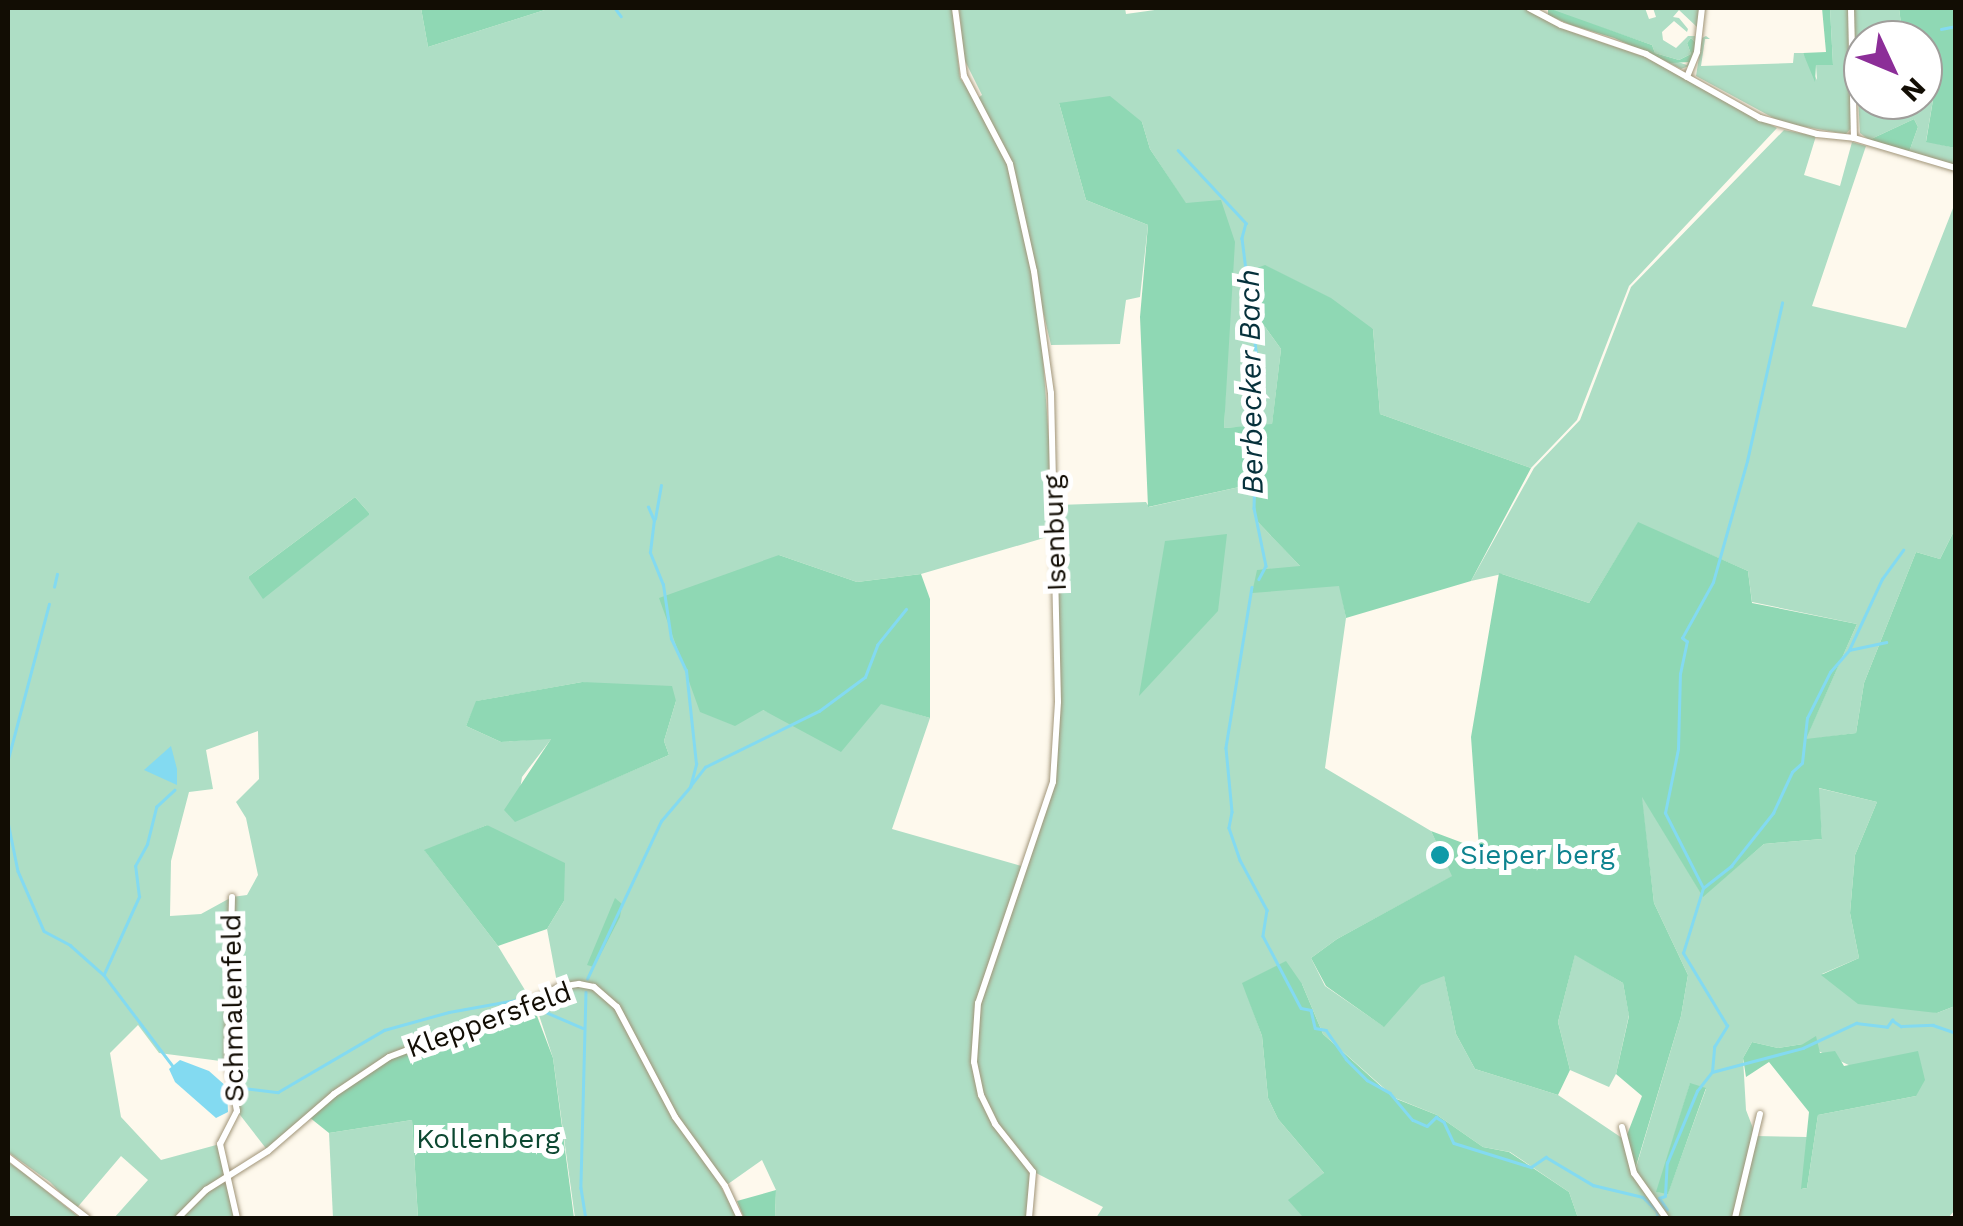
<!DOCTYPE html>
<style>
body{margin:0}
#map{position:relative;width:1963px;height:1226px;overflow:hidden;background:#fef9ed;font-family:"Work Sans",sans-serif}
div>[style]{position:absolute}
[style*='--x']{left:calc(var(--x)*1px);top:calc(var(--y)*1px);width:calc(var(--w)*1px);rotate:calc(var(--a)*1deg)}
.green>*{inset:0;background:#aedec5}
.forest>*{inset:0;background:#8fd8b4}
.water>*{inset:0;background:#83daf1}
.stream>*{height:2.5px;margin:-1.25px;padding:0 1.25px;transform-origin:1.25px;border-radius:1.25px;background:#83daf1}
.roads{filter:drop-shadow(0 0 2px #a19579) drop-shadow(0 0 2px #a19579)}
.minor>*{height:6px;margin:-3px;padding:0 3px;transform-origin:3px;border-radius:3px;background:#fff}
.dots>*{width:28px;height:28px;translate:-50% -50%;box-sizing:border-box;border:5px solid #fff;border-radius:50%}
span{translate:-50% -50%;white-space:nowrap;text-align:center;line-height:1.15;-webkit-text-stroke:10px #fff;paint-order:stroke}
.street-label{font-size:28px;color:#120d04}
.culture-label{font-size:28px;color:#0d838f}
.left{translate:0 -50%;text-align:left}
.park-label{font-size:28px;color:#0c4831}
.water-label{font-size:30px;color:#06313b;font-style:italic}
.frame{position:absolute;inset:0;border:10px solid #120d04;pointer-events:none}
.north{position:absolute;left:1843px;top:20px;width:100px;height:100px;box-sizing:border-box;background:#fff;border:2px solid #a09e9b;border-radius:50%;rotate:134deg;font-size:28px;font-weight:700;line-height:40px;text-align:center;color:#120d04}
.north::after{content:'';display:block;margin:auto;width:35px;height:45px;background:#8c2e98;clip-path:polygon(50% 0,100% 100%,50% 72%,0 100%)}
</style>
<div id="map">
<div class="green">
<i style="clip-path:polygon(evenodd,8px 8px,421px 8px,428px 47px,551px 8px,952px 8px,960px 78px,975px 100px,982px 95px,964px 59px,959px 8px,1125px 8px,1126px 14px,1169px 8px,1524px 8px,1560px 28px,1645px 57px,1777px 128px,1629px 286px,1577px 420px,1531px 468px,1380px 414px,1373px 329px,1250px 306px,1281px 349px,1272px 425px,1224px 428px,1227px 352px,1186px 204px,1150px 149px,1142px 122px,1059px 103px,1086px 200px,1148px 225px,1140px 297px,1126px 300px,1120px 344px,1051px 345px,1038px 290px,1055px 523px,1058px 505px,1146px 502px,1149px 507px,1253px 484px,1256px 520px,1301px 567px,1340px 586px,1346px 618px,1325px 768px,1431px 831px,1453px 876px,1337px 939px,1311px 958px,1325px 986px,1383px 1026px,1421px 984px,1444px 975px,1456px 1034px,1475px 1069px,1558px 1095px,1625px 1140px,1635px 1171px,1681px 1016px,1688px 975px,1654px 903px,1641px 794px,1703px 896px,1764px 844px,1822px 839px,1818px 788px,1877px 802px,1855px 855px,1850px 913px,1859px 958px,1822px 974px,1937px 1013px,1955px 1006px,1955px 1210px,1948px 1218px,1578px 1218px,1569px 1192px,1510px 1152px,1483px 1147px,1437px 1115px,1395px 1098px,1323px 1034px,1302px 984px,1243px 983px,1262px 1036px,1268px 1098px,1278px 1119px,1324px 1173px,1306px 1218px,1096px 1218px,1103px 1207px,1034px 1172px,1029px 1218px,775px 1218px,776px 1190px,762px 1160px,728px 1184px,705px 1158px,738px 1218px,575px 1218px,553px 1058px,537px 1009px,389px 1057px,268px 1151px,237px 1111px,228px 1062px,159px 1053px,138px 1025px,110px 1053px,121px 1117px,161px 1160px,220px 1144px,237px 1218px,114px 1218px,148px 1180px,121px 1156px,76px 1209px,50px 1182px,8px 1152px,8px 8px,355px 497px,370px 514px,248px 578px,248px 577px,355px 497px,8px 8px,1054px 535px,1057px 736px,1053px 782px,1025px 867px,892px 829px,930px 718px,881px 703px,793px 723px,763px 710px,779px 555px,857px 582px,921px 574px,1054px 535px,8px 8px,582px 682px,676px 701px,664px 741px,669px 755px,515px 821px,522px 777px,552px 738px,501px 742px,466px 726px,477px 701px,582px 682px,8px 8px,258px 731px,259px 779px,236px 802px,246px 818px,258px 875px,247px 895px,232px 897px,201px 914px,170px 916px,171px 861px,189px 792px,213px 789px,206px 750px,258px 731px,8px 8px,487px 825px,564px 901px,547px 929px,558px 988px,531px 1000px,498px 946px,425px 851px,487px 825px,8px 8px,1752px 1042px,1778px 1048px,1803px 1044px,1916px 1096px,1818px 1115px,1807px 1188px,1802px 1189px,1807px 1137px,1756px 1136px,1746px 1110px,1743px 1058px,1752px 1042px,8px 8px,1690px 1084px,1706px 1089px,1668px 1193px,1657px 1192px,1690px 1084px)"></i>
<i style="clip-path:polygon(1555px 8px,1645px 8px,1649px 19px,1656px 17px,1653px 8px,1700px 8px,1698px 28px,1679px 10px,1673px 17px,1679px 18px,1688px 29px,1687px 32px,1674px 21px,1662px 32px,1663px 40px,1676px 48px,1688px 36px,1695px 36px,1697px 40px,1694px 57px,1691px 63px,1689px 66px,1681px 69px,1648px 52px,1687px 65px,1696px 43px,1691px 38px,1687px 43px,1691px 54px,1679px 60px,1655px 53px,1652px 45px,1553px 11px)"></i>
<i style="clip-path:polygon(1830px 8px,1849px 8px,1852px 127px,1846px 134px,1783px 123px,1696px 76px,1702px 38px,1706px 36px,1710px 39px,1705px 39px,1701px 66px,1793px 63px,1794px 53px,1803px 53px,1817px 80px,1816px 65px,1833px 65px)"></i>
<i style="clip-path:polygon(1853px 8px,1899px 8px,1903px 40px,1863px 40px,1863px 100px,1923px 100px,1923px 71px,1936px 82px,1926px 141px,1955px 148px,1955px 165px,1909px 152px,1918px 127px,1914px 119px,1869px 140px,1860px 133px)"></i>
<i style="clip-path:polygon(1784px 130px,1816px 136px,1804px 175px,1840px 186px,1852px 142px,1866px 146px,1812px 306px,1906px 328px,1955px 203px,1955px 529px,1940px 559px,1916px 552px,1864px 683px,1856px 733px,1805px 740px,1857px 624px,1752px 602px,1748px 571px,1638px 523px,1589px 603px,1502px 574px,1471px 581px,1534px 468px,1580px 420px,1631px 287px)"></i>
<i style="clip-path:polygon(1575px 954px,1623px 983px,1629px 1015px,1616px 1074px,1609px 1087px,1570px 1070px,1558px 1022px)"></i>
<i style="clip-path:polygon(412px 1120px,418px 1218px,333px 1218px,329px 1133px)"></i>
<i style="clip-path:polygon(8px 1162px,24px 1173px,80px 1218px,8px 1218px)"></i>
</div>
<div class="forest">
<i style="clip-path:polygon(421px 8px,551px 8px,428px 47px)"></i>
<i style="clip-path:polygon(1548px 8px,1652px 45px,1655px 53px,1679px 60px,1691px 54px,1687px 43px,1691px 38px,1696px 43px,1691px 62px,1670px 63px,1614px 38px,1571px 25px,1548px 15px)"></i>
<i style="clip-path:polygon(1822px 8px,1830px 8px,1833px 65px,1816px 65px,1815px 82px,1803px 53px,1826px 52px)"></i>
<i style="clip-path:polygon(1899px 8px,1955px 8px,1955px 148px,1926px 142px,1936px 82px,1923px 71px,1923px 40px,1903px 40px)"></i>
<i style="clip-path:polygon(1110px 96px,1142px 122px,1150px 149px,1186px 203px,1221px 200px,1235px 242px,1224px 428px,1272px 424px,1281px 349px,1250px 306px,1249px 271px,1265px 265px,1331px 298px,1373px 329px,1380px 414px,1531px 468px,1471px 581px,1346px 618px,1339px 586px,1252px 593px,1257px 570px,1300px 566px,1256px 520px,1253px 484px,1148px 507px,1140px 317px,1148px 225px,1086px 200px,1059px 103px)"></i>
<i style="clip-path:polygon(1914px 119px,1918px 127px,1909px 152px,1869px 140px)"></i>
<i style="clip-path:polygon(355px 497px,370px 514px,263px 599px,248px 577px)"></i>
<i style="clip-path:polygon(1638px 522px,1748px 571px,1752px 603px,1857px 624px,1806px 739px,1856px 733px,1864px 683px,1916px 552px,1940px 559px,1955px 529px,1955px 1006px,1937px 1013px,1858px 1004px,1821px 975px,1859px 958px,1850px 913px,1855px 855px,1877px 802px,1819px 788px,1822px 839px,1764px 844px,1703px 897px,1642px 797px,1654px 903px,1688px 975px,1681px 1016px,1634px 1173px,1625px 1140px,1642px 1096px,1616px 1074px,1629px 1016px,1623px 983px,1575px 955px,1558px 1022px,1570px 1070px,1558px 1095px,1475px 1069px,1456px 1034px,1444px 976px,1421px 985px,1384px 1027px,1326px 986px,1311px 958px,1337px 939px,1452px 876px,1431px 831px,1479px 849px,1471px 737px,1499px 573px,1589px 603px)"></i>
<i style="clip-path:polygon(1227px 534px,1218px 611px,1139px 696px,1165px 541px)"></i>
<i style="clip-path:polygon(779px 555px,857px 582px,921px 574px,930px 599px,930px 718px,881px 704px,841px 752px,763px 710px,735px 726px,700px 712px,659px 598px)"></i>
<i style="clip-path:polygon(582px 682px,672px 686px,676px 701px,664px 741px,669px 755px,515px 822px,504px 810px,551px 739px,501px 742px,466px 726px,476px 701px)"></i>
<i style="clip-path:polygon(487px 825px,565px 863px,564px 901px,547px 929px,498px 946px,424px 850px)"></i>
<i style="clip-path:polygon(615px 898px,622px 904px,620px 917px,594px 967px,587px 965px)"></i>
<i style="clip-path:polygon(1286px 961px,1302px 984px,1323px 1034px,1394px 1098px,1437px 1115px,1483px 1147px,1509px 1152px,1569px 1192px,1578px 1218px,1302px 1216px,1288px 1200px,1324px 1173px,1278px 1119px,1268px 1098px,1262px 1036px,1242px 983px)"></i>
<i style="clip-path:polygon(531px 1000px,553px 1058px,574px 1218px,418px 1218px,412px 1120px,329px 1133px,309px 1117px,389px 1057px)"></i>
<i style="clip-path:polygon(1816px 1036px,1820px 1053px,1835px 1051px,1844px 1066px,1918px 1051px,1925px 1080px,1916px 1096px,1818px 1115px,1807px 1188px,1801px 1189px,1809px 1112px,1769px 1062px,1746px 1077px,1743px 1058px,1752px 1042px,1778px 1048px,1803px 1044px)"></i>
<i style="clip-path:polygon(1690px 1083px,1706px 1088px,1668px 1194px,1656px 1192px)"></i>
<i style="clip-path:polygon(776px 1190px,775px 1218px,744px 1218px,737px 1201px)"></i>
</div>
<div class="water">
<i style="clip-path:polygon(171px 746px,177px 769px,177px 785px,144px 770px)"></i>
<i style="clip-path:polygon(180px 1060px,209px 1071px,227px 1087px,228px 1112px,216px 1118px,175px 1082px,169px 1069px)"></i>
</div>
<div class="stream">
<i style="--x:615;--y:8;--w:10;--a:53"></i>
<i style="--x:1941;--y:29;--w:15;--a:-11"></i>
<i style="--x:1178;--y:150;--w:100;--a:47"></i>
<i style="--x:1246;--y:223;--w:16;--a:105"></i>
<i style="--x:1242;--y:238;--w:121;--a:82.9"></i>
<i style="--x:1257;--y:358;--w:38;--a:101"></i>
<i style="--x:1250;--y:395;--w:38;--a:81"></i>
<i style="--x:1256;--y:433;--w:75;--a:91.5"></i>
<i style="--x:1254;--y:508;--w:59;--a:78.3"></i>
<i style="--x:1266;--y:566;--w:15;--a:118"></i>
<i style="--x:655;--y:519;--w:34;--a:-80"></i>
<i style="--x:54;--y:587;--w:13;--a:-77"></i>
<i style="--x:1252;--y:587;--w:163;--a:99.2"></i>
<i style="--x:1226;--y:748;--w:64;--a:84.6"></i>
<i style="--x:1232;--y:812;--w:16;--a:101"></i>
<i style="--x:1229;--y:828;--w:34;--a:71"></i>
<i style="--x:1240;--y:860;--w:57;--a:61.6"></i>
<i style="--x:1267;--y:910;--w:26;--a:99"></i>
<i style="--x:1263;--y:936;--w:81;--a:62.2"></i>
<i style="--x:1301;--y:1008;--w:10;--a:11"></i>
<i style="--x:1311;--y:1010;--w:18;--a:77"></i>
<i style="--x:1315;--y:1028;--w:11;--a:10"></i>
<i style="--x:1326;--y:1030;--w:35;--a:55"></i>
<i style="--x:1346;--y:1059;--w:30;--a:45"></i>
<i style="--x:1367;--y:1080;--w:26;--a:29"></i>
<i style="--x:1390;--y:1093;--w:35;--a:50"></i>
<i style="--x:1413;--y:1120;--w:15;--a:23"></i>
<i style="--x:1427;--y:1126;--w:13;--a:-45"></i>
<i style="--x:1436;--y:1117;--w:9;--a:32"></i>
<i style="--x:1444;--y:1122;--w:23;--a:65"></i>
<i style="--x:1454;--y:1143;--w:81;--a:17.3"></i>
<i style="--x:1531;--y:1167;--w:18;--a:-34"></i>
<i style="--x:1546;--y:1157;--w:55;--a:30.8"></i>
<i style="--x:1593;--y:1185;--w:51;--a:13.5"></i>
<i style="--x:1643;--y:1197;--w:20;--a:45"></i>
<i style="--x:1657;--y:1211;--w:7;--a:82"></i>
<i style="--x:1849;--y:650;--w:38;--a:-12"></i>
<i style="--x:8;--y:759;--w:160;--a:-75.2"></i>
<i style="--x:691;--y:785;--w:23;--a:-52"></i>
<i style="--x:705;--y:767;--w:127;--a:-26.2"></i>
<i style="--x:819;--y:711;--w:57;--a:-36.5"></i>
<i style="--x:865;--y:677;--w:34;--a:-69"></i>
<i style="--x:877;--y:645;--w:46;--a:-51.1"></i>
<i style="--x:8;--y:822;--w:50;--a:78.5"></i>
<i style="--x:18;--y:871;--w:65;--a:66.6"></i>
<i style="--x:44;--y:931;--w:30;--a:28"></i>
<i style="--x:70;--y:945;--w:45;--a:41.4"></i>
<i style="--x:104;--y:975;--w:113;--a:52.9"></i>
<i style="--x:1703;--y:888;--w:84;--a:-116.9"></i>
<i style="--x:1665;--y:813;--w:65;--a:-78.5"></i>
<i style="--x:1678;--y:749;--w:75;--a:-88.5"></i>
<i style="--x:1680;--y:674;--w:33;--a:-78"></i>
<i style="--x:1687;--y:642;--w:6;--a:-141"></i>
<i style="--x:1682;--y:638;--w:64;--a:-61"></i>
<i style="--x:1713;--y:582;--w:126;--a:-74.3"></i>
<i style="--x:1747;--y:461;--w:162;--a:-77.5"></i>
<i style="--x:104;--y:974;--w:85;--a:-65.6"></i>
<i style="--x:139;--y:897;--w:31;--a:-97"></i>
<i style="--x:135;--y:866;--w:25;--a:-61"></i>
<i style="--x:147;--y:844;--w:38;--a:-76"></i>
<i style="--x:156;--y:807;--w:25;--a:-43"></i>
<i style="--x:587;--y:979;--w:174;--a:-64.9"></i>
<i style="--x:661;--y:821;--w:45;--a:-49.5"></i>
<i style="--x:690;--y:787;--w:24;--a:-75"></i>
<i style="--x:696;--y:764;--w:94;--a:-96.1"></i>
<i style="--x:686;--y:671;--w:35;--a:-115"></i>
<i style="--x:671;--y:639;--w:55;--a:-98.4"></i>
<i style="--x:663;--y:585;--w:35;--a:-112"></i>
<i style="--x:650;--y:552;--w:31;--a:-83"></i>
<i style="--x:654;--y:521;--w:15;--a:-113"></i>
<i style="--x:586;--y:992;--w:196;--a:91.5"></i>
<i style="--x:581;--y:1188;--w:30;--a:81"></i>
<i style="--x:534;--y:1007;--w:53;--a:23.2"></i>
<i style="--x:1712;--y:1072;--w:25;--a:-85"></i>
<i style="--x:1714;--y:1047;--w:25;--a:-58"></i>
<i style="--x:1727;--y:1026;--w:85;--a:-121.1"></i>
<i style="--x:1683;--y:953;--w:68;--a:-72.9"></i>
<i style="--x:1703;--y:888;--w:36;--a:-38"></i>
<i style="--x:1731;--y:866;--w:68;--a:-51.6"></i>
<i style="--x:1773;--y:813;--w:45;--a:-65.1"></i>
<i style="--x:1792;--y:772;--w:13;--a:-42"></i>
<i style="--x:1802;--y:763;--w:45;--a:-83.7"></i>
<i style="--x:1807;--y:718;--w:51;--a:-63.4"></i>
<i style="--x:1830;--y:672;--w:29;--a:-49"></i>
<i style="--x:1849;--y:650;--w:78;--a:-65.1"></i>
<i style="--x:1882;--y:579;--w:36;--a:-54"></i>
<i style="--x:243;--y:1088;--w:35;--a:7"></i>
<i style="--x:278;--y:1092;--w:123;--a:-30.3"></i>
<i style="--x:384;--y:1030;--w:67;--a:-15.5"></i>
<i style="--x:449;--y:1012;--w:68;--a:-10.2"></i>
<i style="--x:1667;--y:1210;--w:14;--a:-124"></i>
<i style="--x:1659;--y:1198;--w:6;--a:-18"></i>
<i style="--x:1665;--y:1196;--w:33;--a:-87"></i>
<i style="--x:1667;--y:1163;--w:78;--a:-67.4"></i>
<i style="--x:1697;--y:1091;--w:24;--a:-52"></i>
<i style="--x:1712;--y:1072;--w:94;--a:-14.8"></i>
<i style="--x:1803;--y:1048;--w:59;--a:-25.3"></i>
<i style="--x:1856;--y:1023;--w:31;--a:7"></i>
<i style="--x:1887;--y:1027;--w:9;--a:-54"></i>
<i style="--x:1892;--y:1020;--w:11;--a:34"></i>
<i style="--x:1901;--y:1026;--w:32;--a:-2"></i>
<i style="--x:1933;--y:1025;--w:24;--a:19"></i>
</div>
<div class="roads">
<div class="minor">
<i style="--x:955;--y:8;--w:69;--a:82.5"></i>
<i style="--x:964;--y:76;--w:99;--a:62.4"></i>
<i style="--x:1010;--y:164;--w:110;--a:77.4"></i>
<i style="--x:1034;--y:271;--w:123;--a:82.1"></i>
<i style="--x:1051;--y:393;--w:309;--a:88.7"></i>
<i style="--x:1058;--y:702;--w:80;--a:93.6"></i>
<i style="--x:1053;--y:782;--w:233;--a:108.7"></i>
<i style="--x:978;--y:1003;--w:59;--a:93.9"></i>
<i style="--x:974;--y:1062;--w:34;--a:78"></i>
<i style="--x:981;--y:1095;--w:32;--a:64"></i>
<i style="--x:995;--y:1124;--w:61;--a:51.6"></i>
<i style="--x:1033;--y:1172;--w:46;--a:95"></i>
<i style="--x:1529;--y:8;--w:36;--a:28"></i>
<i style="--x:1561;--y:25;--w:90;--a:18.8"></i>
<i style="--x:1646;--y:54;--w:131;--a:29.3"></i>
<i style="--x:1760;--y:118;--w:59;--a:15.7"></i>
<i style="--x:1817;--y:134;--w:37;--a:6"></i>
<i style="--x:1854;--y:138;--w:106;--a:16.4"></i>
<i style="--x:1851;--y:8;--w:130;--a:88.7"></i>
<i style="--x:1687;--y:77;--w:27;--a:-68"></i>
<i style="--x:1697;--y:52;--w:44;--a:-83.5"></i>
<i style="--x:232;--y:897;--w:165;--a:91.4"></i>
<i style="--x:228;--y:1062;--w:50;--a:79.6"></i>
<i style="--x:237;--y:1111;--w:37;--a:117"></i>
<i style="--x:220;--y:1144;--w:76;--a:77.1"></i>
<i style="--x:1622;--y:1127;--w:48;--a:75.4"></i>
<i style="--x:1634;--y:1173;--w:55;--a:54.6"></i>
<i style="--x:8;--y:1157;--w:100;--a:37.7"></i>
<i style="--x:178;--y:1218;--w:40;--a:-45"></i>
<i style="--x:206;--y:1190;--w:73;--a:-32.2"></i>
<i style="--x:268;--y:1151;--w:87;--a:-40.8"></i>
<i style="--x:334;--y:1094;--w:66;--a:-33.9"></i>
<i style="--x:389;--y:1057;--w:130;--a:-20.7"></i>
<i style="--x:511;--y:1011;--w:54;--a:-26.6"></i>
<i style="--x:559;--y:987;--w:20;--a:-9"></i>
<i style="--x:579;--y:984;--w:15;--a:11"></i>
<i style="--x:594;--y:987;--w:30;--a:41"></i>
<i style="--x:617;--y:1007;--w:124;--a:62.2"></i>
<i style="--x:675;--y:1117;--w:85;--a:54.1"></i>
<i style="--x:725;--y:1186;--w:35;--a:65"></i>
<i style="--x:1735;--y:1218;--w:107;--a:-76.5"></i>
</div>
</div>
<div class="dots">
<i style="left:1440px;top:855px;background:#0f9aa8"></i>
</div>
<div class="street-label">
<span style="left:1055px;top:533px;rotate:-92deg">Isenburg</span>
<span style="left:233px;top:1008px;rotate:-91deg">Schmalenfeld</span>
<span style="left:489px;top:1020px;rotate:-20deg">Kleppersfeld</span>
</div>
<div class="culture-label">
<span class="left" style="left:1460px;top:855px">Sieper berg</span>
</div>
<div class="park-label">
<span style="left:488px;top:1139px">Kollenberg</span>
</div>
<div class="water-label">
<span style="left:1251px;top:382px;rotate:-91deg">Berbecker Bach</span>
</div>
<div class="frame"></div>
<div class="north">N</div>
</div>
